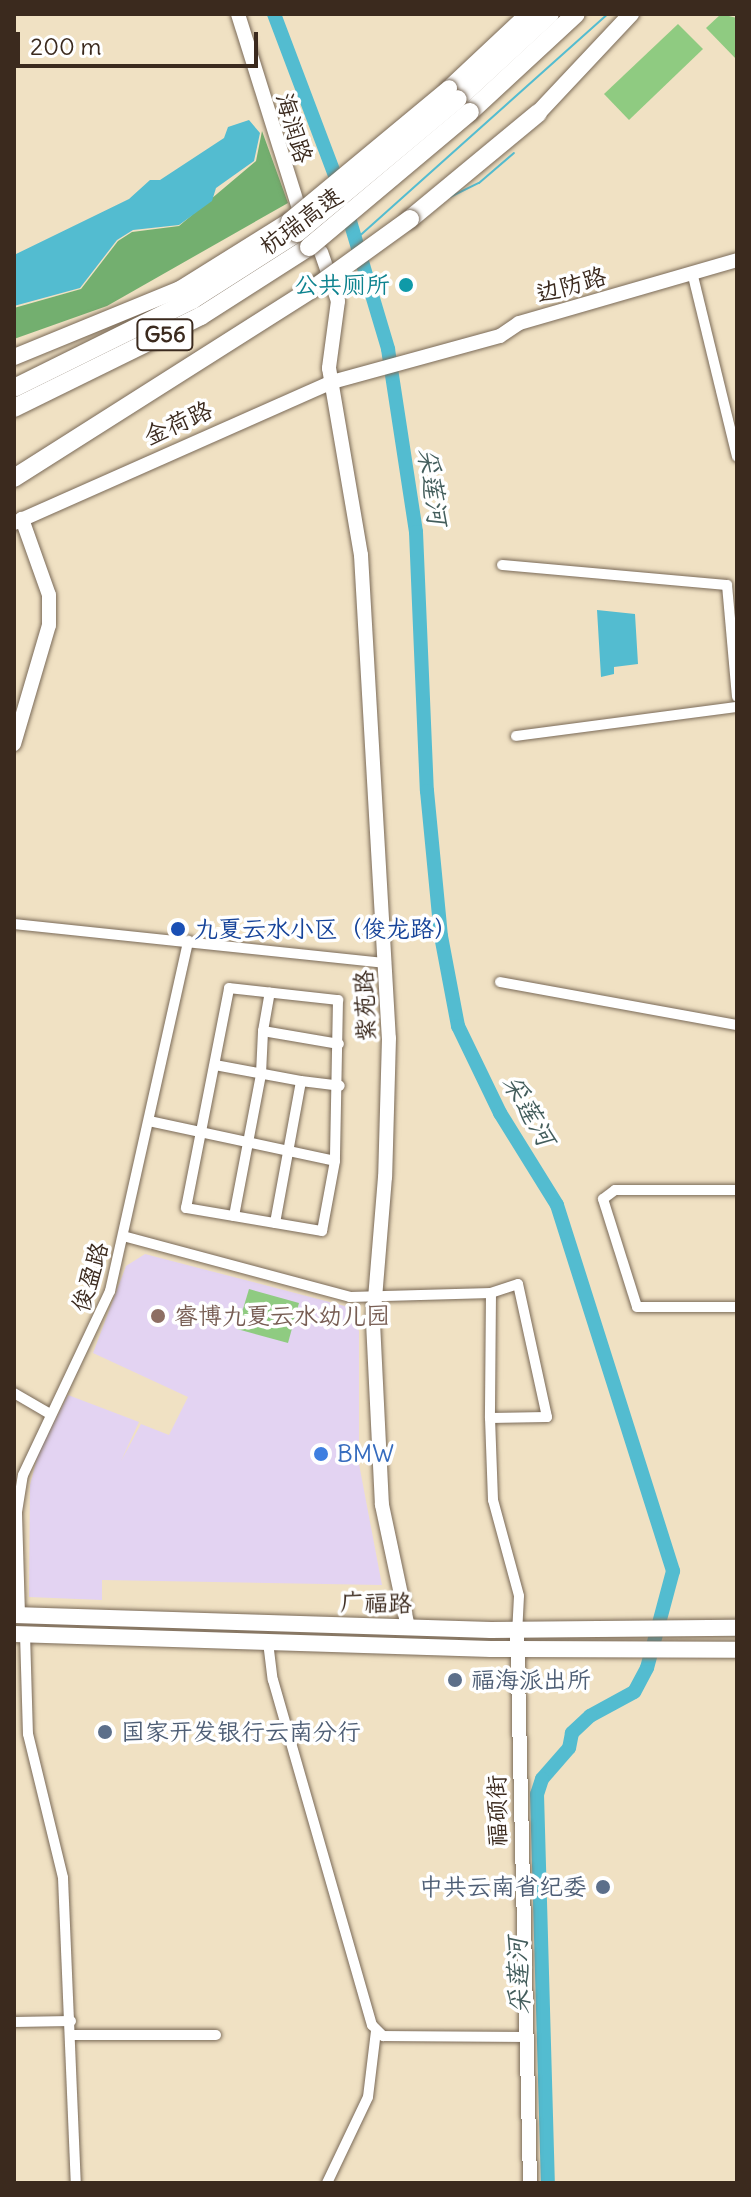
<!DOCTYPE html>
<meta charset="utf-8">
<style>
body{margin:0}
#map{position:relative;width:751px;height:2197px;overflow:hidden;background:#f0e1c3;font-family:Delius,"LXGW WenKai TC",sans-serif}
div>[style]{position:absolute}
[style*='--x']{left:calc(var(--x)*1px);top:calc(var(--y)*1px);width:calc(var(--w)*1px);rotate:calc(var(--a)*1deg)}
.built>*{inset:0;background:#e3d3f2}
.green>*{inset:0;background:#8fcb81}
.forest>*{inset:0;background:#73af6f}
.water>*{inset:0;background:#53bcd0}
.stream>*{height:2px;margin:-1px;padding:0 1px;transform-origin:1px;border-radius:1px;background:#53bcd0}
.river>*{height:14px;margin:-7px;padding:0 7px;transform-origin:7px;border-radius:7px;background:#53bcd0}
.roads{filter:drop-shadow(0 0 2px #7a6a58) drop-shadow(0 0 2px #7a6a58)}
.street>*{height:10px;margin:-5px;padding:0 5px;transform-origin:5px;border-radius:5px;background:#fff}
.secondary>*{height:14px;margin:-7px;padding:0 7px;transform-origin:7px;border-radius:7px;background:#fff}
.primary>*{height:16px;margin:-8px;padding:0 8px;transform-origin:8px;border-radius:8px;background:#fff}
.highway>*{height:18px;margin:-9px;padding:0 9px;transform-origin:9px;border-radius:9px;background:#fff}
.bridges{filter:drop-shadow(0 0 2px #7a6a58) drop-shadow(0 0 2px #7a6a58)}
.primary-bridge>*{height:16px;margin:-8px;padding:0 8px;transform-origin:8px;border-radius:8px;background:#fff}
.highway-bridge>*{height:18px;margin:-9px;padding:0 9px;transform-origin:9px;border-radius:9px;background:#fff}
.dots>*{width:22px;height:22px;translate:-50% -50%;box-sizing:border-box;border:4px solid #fff;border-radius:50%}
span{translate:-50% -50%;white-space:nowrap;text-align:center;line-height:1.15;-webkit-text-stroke:7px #fff;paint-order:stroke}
.shield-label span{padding:2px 6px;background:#fff;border:2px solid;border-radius:6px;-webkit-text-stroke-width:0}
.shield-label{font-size:22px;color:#3b2a1e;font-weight:700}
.street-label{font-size:24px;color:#3b2a1e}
.culture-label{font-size:24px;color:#0d838f}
.right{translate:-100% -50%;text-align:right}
.transit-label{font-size:24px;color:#164399}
.left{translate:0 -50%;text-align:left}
.education-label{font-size:24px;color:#785e54}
.shop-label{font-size:24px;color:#366cbe}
.service-label{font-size:24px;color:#4e5e75}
.water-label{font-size:26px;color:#435d5c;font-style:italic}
.frame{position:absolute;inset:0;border:16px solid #3b2a1e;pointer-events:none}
.scale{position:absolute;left:16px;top:32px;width:242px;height:36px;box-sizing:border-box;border:4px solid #3b2a1e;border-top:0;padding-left:10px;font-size:24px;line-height:28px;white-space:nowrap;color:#3b2a1e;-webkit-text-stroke:6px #fff;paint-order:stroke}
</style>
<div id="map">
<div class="built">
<i style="clip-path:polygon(145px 1254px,345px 1306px,359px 1331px,359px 1464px,382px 1585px,102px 1580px,102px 1600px,29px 1597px,30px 1485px,38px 1454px,68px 1395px,139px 1422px,121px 1461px,141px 1424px,169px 1435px,188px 1397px,93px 1353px,126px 1266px)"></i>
</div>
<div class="green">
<i style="clip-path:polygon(721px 14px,737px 18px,737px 60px,706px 28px)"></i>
<i style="clip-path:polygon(678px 24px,703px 49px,629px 120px,604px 94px)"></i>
<i style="clip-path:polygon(249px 1289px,299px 1303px,288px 1343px,237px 1329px)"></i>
</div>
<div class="forest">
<i style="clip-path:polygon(262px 131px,288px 203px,107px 306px,14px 339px,14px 308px,81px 289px,118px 241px,132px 232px,179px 226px,256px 161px)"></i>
</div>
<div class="water">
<i style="clip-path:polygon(249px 120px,260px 133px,254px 161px,216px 188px,212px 201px,179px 225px,133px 230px,117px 240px,80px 288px,14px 306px,14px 255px,129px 199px,150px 180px,160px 180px,224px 138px,228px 127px)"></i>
<i style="clip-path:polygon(597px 610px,635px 614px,638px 664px,614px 667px,614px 674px,601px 677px)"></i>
</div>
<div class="stream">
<i style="--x:450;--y:197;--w:32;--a:-26"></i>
<i style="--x:479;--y:183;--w:46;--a:-40.6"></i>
<i style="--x:355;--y:240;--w:339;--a:-41.8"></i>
</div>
<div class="river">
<i style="--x:274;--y:14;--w:189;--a:69.3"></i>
<i style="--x:341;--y:191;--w:165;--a:73.4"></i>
<i style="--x:388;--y:349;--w:185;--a:81.3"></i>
<i style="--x:416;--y:532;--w:259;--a:87.6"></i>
<i style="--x:427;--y:791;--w:146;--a:84.5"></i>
<i style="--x:441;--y:936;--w:92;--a:79.3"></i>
<i style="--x:458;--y:1026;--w:97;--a:64.2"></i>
<i style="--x:500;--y:1113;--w:108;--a:58.2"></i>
<i style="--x:557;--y:1205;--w:384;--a:72.4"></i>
<i style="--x:673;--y:1571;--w:100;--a:105"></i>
<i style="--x:647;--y:1668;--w:27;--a:118"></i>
<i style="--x:634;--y:1692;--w:50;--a:151.4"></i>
<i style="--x:590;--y:1716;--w:25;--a:137"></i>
<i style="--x:572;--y:1733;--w:15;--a:101"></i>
<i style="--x:569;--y:1748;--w:41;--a:131.1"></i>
<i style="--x:542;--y:1779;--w:16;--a:108"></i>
<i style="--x:537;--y:1794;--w:389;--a:88.4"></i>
</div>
<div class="roads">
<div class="street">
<i style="--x:692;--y:272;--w:190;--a:76.3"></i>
<i style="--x:502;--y:565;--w:226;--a:5.1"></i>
<i style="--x:727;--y:585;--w:112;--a:84.9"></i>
<i style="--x:516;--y:736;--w:223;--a:-7.5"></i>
<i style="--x:14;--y:924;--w:374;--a:6"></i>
<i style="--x:500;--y:982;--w:241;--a:10.3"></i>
<i style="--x:229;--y:988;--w:110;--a:6.3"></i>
<i style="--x:338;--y:1000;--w:161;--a:91.1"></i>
<i style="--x:335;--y:1161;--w:71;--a:100.5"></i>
<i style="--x:322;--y:1231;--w:138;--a:-170.4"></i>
<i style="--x:186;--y:1208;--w:224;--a:-78.9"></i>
<i style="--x:263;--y:1031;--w:39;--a:-80"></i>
<i style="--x:215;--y:1065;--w:87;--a:10.5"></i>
<i style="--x:149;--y:1121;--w:190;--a:12.1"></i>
<i style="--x:737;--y:1190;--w:122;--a:180"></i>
<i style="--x:615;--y:1190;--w:15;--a:143"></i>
<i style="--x:603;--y:1199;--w:113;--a:72.5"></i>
<i style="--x:637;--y:1307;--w:100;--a:0"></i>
<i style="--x:234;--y:1216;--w:145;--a:-79.2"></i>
<i style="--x:261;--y:1074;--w:43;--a:-87.3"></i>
<i style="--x:263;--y:1031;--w:77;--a:9.7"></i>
<i style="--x:275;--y:1223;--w:144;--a:-79.6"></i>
<i style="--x:301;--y:1081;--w:39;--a:7"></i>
<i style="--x:123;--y:1236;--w:235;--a:15"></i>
<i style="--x:350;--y:1297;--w:141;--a:-1.6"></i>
<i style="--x:14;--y:1393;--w:42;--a:30.3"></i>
<i style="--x:490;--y:1418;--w:57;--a:-1"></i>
<i style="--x:547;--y:1417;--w:136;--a:-102.3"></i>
<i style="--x:518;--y:1284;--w:28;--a:162"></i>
<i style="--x:491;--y:1293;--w:125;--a:90.5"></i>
<i style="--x:490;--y:1418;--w:82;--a:87.9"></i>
<i style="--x:493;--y:1500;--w:99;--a:74.8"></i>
<i style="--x:519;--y:1596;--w:34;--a:93"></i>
<i style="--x:20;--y:1615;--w:103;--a:-91.7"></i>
<i style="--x:17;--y:1512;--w:37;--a:-81"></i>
<i style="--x:23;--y:1475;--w:204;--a:-64.7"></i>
<i style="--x:110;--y:1291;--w:359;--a:-77.4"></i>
<i style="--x:25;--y:1634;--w:100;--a:88.3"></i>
<i style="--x:28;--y:1734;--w:148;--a:76.3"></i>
<i style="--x:63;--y:1878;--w:305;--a:87.6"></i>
<i style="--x:268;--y:1642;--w:38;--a:83"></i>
<i style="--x:273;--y:1680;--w:359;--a:74"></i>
<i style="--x:372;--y:2025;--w:16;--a:45"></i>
<i style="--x:383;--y:2036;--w:141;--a:0.4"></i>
<i style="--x:14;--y:2022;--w:57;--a:-1"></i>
<i style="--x:72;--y:2035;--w:144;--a:0"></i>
<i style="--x:327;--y:2183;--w:95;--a:-64.5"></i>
<i style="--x:368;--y:2097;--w:66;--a:-83.1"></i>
</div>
<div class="secondary">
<i style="--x:238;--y:14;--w:201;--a:72.6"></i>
<i style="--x:321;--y:252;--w:52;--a:70.9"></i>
<i style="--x:338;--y:301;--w:68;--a:97.7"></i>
<i style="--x:329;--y:368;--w:190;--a:80.3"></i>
<i style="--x:361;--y:555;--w:484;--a:86.7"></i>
<i style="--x:389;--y:1038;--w:139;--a:91.6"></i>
<i style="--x:385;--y:1177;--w:145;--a:94.7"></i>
<i style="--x:373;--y:1322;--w:183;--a:87.2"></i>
<i style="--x:382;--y:1505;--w:125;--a:78"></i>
<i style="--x:14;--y:523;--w:348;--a:-23.9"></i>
<i style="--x:332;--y:382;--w:174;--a:-15.3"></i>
<i style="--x:500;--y:336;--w:23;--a:-34"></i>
<i style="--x:519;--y:323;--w:227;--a:-16.1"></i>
<i style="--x:14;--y:744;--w:124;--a:-73.6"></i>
<i style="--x:49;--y:625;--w:30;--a:-90"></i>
<i style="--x:49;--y:595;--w:81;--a:-109.6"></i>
<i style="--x:517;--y:1630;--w:553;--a:88.65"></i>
</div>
<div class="primary">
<i style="--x:449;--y:88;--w:108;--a:-43.1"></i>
<i style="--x:538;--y:113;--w:136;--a:-46.8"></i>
<i style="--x:14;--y:357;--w:179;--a:-22.3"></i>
<i style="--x:180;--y:289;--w:128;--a:-32"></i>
<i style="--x:14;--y:1615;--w:477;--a:1.8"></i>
<i style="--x:491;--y:1630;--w:246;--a:-0.5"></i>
<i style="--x:14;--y:1634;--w:477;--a:1.8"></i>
<i style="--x:491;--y:1649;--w:246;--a:0.2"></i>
</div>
<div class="highway">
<i style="--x:458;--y:99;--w:125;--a:-42.7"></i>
<i style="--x:470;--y:112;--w:144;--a:-42.8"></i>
<i style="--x:410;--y:219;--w:166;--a:-39.6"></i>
<i style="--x:14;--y:388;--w:199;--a:-26.3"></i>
<i style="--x:192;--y:300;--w:125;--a:-32.5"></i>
<i style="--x:14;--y:408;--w:208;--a:-26.2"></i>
<i style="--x:201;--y:316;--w:128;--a:-32.6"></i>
<i style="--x:14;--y:478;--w:362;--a:-32.4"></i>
</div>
</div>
<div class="bridges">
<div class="primary-bridge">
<i style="--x:289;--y:221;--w:208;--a:-39.7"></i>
</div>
<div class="highway-bridge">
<i style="--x:297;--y:233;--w:209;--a:-39.8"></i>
<i style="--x:309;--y:247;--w:210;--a:-40"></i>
<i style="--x:320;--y:284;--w:111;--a:-35.8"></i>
</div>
</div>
<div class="dots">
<i style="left:406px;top:285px;background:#0f9aa8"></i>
<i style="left:178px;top:929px;background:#1a4fb4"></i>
<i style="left:158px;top:1316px;background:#8d6e63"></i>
<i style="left:321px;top:1454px;background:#3f7fe0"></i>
<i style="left:455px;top:1680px;background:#5c6f8a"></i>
<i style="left:105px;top:1732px;background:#5c6f8a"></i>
<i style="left:603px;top:1887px;background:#5c6f8a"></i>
</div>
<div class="shield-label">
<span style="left:165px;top:335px">G56</span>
</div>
<div class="street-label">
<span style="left:294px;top:128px;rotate:73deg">海润路</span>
<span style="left:301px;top:221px;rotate:-36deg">杭瑞高速</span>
<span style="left:571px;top:285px;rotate:-16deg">边防路</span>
<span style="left:178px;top:423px;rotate:-24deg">金荷路</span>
<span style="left:365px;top:1006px;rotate:-92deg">紫苑路</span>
<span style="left:90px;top:1277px;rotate:-73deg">俊盈路</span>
<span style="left:376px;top:1603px;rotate:1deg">广福路</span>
<span style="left:497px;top:1811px;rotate:-91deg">福硕街</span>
</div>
<div class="culture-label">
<span class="right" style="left:390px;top:285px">公共厕所</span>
</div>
<div class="transit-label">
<span class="left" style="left:194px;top:929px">九夏云水小区（俊龙路）</span>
</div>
<div class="education-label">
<span class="left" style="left:174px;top:1316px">睿博九夏云水幼儿园</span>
</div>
<div class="shop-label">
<span class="left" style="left:337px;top:1454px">BMW</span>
</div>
<div class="service-label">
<span class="left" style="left:471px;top:1680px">福海派出所</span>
<span class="left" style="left:121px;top:1732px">国家开发银行云南分行</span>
<span class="right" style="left:587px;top:1887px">中共云南省纪委</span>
</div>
<div class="water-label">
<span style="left:433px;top:486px;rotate:82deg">采莲河</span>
<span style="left:529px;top:1110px;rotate:60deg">采莲河</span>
<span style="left:518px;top:1976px;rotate:-92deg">采莲河</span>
</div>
<div class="frame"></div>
<div class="scale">200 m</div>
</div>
